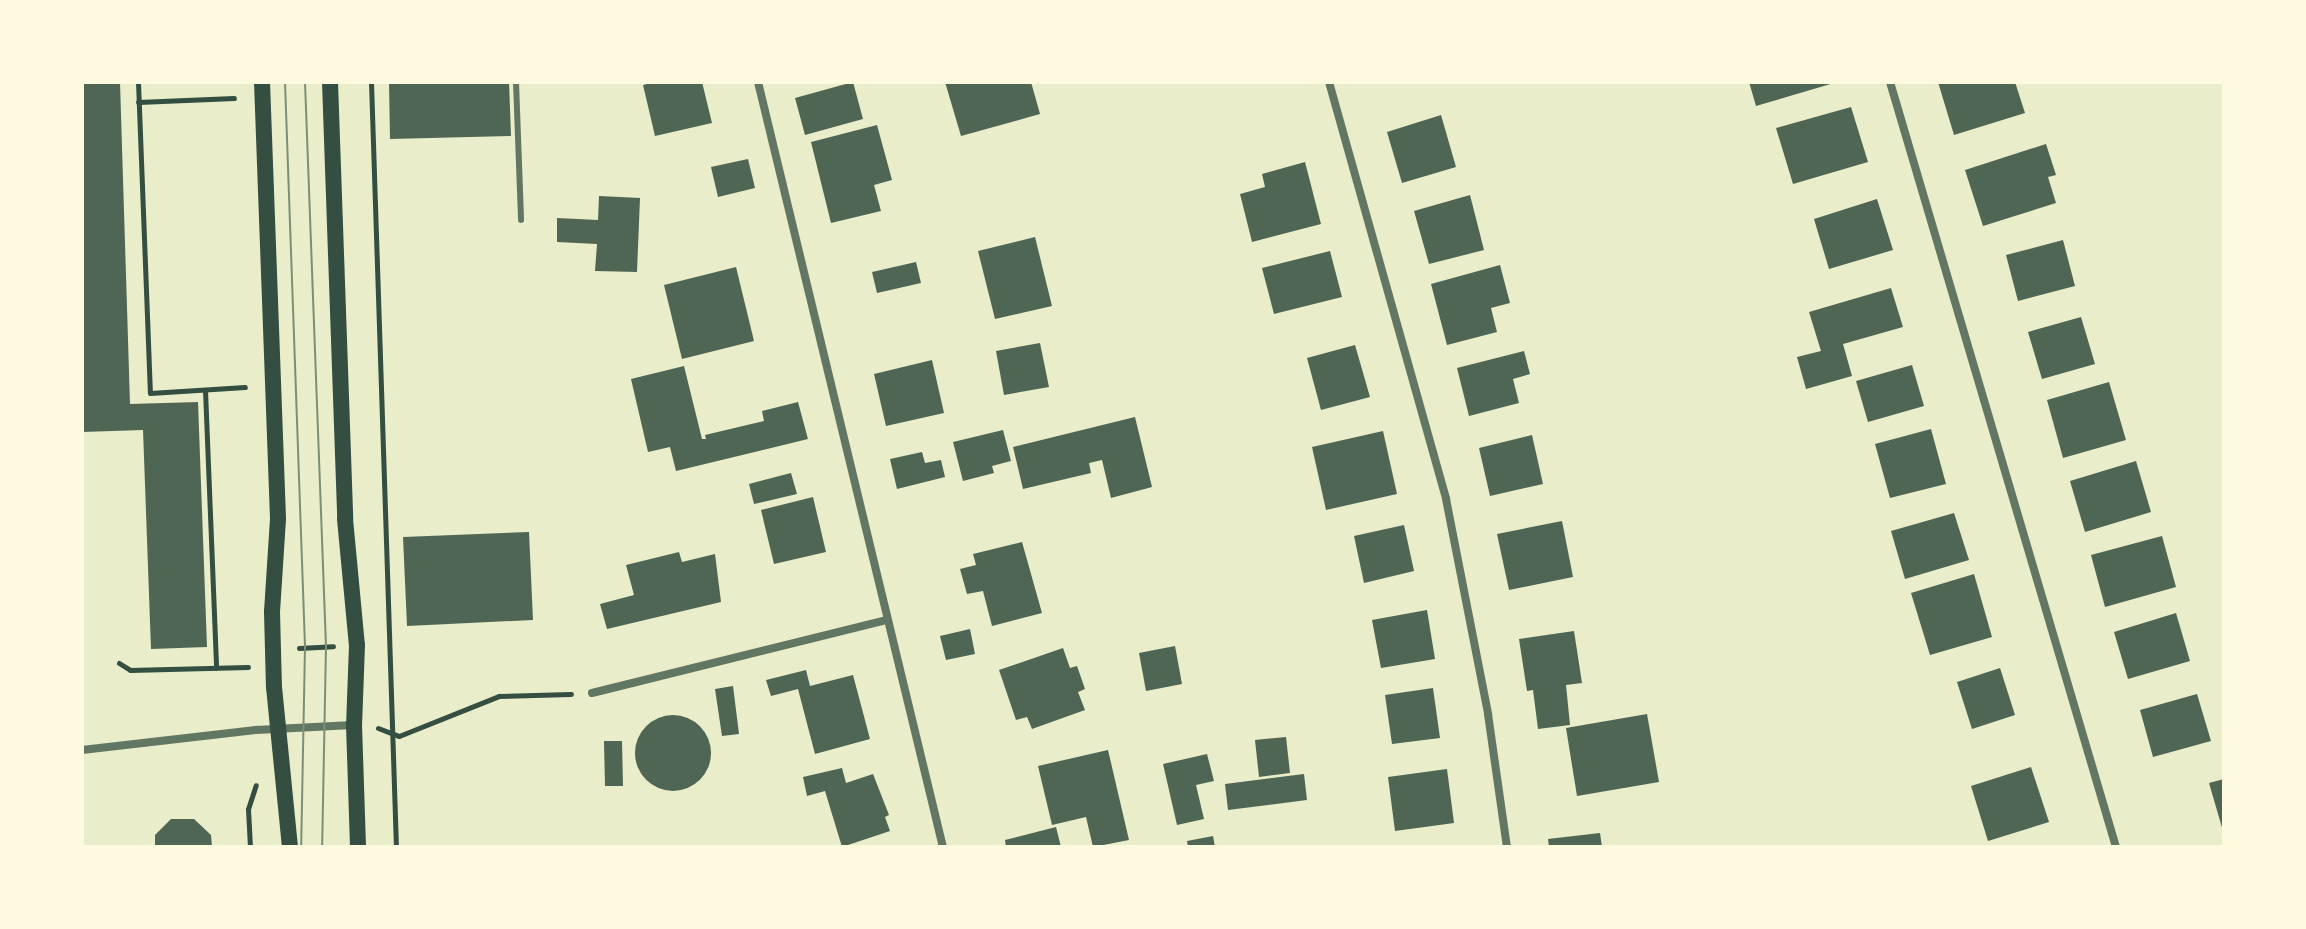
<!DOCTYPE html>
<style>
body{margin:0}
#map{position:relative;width:2306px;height:929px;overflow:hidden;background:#e9edc9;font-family:Literata,serif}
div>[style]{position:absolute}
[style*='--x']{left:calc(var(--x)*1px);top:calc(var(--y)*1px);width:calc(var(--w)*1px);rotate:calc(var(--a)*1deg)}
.building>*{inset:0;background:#4f6655}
.round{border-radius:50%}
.path>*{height:5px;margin:-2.5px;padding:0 2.5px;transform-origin:2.5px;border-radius:2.5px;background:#344e41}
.service>*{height:6px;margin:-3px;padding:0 3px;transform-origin:3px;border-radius:3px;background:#617663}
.minor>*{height:8px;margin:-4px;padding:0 4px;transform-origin:4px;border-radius:4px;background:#617663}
.secondary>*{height:16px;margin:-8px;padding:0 8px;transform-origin:8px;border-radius:8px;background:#344e41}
.tram>*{height:2px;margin:-1px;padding:0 1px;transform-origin:1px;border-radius:1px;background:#7c8e77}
span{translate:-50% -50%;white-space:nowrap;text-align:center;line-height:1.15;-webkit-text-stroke:6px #fefae0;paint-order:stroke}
.frame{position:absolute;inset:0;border:84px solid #fefae0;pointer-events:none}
</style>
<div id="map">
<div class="building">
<i style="clip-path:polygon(82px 82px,120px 82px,130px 404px,198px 402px,207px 647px,151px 649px,143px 430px,82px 432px)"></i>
<i style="clip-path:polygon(389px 82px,509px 82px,511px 136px,390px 139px)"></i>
<i style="clip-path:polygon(655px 82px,702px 82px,712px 123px,655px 136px,643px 85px)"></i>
<i style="clip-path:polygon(853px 82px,863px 119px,805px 135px,795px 98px)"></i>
<i style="clip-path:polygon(945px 82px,1031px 82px,1040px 114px,961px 136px)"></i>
<i style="clip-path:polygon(1749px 82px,1834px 82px,1834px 83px,1756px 106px)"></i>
<i style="clip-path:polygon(1938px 82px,2015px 82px,2025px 113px,1954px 135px)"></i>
<i style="clip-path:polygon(1851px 107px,1868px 162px,1793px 184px,1776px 128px)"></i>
<i style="clip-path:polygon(1441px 115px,1456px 167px,1402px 183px,1387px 132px)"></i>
<i style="clip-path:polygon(877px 125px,892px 180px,874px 185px,881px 211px,831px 223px,811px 142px)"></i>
<i style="clip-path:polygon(2046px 144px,2056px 175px,2048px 177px,2056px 203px,1983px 226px,1965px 170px)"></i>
<i style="clip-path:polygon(748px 159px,755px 188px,718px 197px,711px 167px)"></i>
<i style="clip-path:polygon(1305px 162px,1321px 224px,1252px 242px,1240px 194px,1265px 187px,1262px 174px)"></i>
<i style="clip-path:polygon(1470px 195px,1484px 250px,1429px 264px,1414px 211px)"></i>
<i style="clip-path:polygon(599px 196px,640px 198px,637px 272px,595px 271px,597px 244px,557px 242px,557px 218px,598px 220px)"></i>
<i style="clip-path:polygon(1877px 199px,1893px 250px,1829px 269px,1814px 219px)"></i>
<i style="clip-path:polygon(1035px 237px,1052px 306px,995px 319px,978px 251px)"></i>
<i style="clip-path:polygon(2063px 240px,2075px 286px,2018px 301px,2006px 255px)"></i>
<i style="clip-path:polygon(1330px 251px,1342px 297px,1274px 314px,1262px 268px)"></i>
<i style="clip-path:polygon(916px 262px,921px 283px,877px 293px,872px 272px)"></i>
<i style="clip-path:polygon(1500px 265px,1510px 303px,1491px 308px,1497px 332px,1447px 345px,1431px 284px)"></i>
<i style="clip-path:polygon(736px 267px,754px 341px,682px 359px,664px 285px)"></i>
<i style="clip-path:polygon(1891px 288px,1903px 327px,1843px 344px,1852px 376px,1806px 389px,1797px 357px,1821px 351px,1809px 312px)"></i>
<i style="clip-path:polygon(2081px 317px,2095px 364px,2042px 379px,2028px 332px)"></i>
<i style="clip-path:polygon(1040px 343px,1049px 387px,1004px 395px,996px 351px)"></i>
<i style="clip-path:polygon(1355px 345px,1370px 397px,1321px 410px,1307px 358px)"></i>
<i style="clip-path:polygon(1524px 351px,1530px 374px,1513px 379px,1519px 403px,1469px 416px,1457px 368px)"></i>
<i style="clip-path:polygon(932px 360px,944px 413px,886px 426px,874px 374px)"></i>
<i style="clip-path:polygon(1912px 365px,1924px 406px,1868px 422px,1856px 381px)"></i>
<i style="clip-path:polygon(684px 366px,702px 439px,706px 439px,705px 435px,764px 421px,762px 411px,798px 402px,808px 439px,676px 471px,670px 447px,648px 452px,631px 379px)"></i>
<i style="clip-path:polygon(2109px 382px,2126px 440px,2063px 458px,2047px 400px)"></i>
<i style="clip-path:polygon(1135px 417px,1152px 487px,1111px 498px,1102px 460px,1089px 463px,1091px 473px,1023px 489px,1013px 447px)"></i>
<i style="clip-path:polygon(1931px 429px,1946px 484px,1890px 498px,1875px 444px)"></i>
<i style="clip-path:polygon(1003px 430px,1011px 461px,992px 466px,994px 473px,963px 481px,953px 442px)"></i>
<i style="clip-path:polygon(1383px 431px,1397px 494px,1326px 510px,1312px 447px)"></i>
<i style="clip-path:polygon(1532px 435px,1543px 484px,1490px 496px,1479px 448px)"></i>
<i style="clip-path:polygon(922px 452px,925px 463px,941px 460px,945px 477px,897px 489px,890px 459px)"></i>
<i style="clip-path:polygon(2136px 461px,2151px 512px,2085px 532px,2070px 481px)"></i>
<i style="clip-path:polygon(791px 473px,797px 494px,754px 504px,749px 484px)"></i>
<i style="clip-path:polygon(813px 497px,826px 552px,774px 564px,761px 510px)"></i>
<i style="clip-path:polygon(1954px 513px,1969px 560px,1905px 579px,1891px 531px)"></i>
<i style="clip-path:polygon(1562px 521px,1573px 577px,1509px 590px,1497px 534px)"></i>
<i style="clip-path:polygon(1404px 525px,1414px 571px,1364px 583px,1354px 536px)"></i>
<i style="clip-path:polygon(529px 532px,533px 620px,407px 626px,403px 537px)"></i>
<i style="clip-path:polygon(2162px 536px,2176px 587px,2105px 607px,2091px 555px)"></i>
<i style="clip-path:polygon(1022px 542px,1042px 613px,992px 626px,983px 591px,967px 594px,960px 569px,976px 565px,973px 554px)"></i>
<i style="clip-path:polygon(679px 552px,682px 562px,715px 554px,721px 602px,607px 629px,600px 604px,634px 595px,626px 565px)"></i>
<i style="clip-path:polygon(1974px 574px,1992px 637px,1930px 655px,1911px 593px)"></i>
<i style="clip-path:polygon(1427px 610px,1435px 659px,1381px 668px,1372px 620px)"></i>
<i style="clip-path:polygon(2176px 613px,2190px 661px,2128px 679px,2114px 632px)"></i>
<i style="clip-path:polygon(970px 629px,975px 654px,946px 660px,940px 636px)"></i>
<i style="clip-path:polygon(1574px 631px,1582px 683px,1566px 685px,1570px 725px,1538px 729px,1533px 690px,1527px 691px,1519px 639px)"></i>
<i style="clip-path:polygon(1175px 646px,1182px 684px,1146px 691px,1139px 653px)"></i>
<i style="clip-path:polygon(1063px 648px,1070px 668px,1077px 666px,1085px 689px,1078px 692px,1085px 710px,1032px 729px,1027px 717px,1016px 720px,999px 670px)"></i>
<i style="clip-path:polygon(2000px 668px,2015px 715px,1972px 729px,1957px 682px)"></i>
<i style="clip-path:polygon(806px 670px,810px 686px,853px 675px,870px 739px,815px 754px,798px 689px,771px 696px,766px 680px)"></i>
<i style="clip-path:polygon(733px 686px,739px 734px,722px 736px,715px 689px)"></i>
<i style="clip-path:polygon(1433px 688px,1440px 738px,1392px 744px,1385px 695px)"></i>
<i style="clip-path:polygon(2197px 694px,2211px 741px,2153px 757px,2140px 710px)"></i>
<i style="clip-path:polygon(1647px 714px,1659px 782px,1577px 796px,1566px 728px)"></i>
<i class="round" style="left:635px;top:715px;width:76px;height:76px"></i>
<i style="clip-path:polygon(1286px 737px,1290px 773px,1259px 777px,1255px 740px)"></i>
<i style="clip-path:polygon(604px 741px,622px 741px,623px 786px,605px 786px)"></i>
<i style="clip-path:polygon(1108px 750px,1129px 840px,1093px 847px,1086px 817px,1052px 825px,1038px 766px)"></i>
<i style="clip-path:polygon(1207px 754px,1214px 781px,1196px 785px,1204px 819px,1177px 825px,1163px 764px)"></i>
<i style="clip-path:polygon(2031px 767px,2049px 822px,1988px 841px,1971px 786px)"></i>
<i style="clip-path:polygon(842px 768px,846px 783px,873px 774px,889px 815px,885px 817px,890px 831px,842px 847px,825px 791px,807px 796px,803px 777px)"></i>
<i style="clip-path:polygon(1447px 769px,1454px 823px,1395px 831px,1388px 777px)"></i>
<i style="clip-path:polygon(1304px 774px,1307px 800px,1228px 810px,1225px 784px)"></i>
<i style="clip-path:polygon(2224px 779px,2224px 831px,2223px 831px,2209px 783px)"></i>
<i style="clip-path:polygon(171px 819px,194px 819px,211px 835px,212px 847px,155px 847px,155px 835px)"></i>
<i style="clip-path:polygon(1056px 827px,1061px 847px,1006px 847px,1005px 840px)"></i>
<i style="clip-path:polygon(1600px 833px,1602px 847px,1549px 847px,1548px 839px)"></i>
<i style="clip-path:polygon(1213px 836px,1215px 847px,1188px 847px,1187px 841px)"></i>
</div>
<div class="path">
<i style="--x:138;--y:82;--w:311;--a:87.8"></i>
<i style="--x:150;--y:393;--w:95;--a:-3.6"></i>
<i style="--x:371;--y:82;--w:765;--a:88.13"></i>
<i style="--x:138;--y:102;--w:96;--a:-2.4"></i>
<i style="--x:205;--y:390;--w:278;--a:87.7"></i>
<i style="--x:299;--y:648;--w:34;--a:-3"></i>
<i style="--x:119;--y:663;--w:13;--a:32"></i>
<i style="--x:130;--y:670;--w:118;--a:-1.5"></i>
<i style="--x:378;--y:728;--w:22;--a:21"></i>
<i style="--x:399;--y:736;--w:108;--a:-21.8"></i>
<i style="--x:499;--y:696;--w:72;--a:-1.6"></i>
<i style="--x:250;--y:847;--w:38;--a:-93"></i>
<i style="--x:248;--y:809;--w:25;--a:-72"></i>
</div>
<div class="service">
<i style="--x:516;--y:82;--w:138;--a:87.9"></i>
</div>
<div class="minor">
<i style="--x:758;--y:82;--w:787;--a:76.41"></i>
<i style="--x:1329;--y:82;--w:433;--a:74.3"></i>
<i style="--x:1446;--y:499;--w:219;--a:78.9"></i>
<i style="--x:1488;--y:714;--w:134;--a:81.9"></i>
<i style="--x:1890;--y:82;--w:798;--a:73.54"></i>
<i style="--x:592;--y:693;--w:304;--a:-13.9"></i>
<i style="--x:82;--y:750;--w:175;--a:-6.6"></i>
<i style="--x:256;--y:730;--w:97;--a:-3"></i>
</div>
<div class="secondary">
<i style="--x:262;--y:82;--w:437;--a:87.9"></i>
<i style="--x:278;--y:519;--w:93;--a:93.7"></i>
<i style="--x:272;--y:612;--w:75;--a:88.5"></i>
<i style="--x:274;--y:687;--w:161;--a:84.3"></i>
<i style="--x:330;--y:82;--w:437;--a:88"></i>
<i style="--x:345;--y:519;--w:127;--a:84.6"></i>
<i style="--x:357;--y:645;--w:80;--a:92.1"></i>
<i style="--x:354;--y:725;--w:122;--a:88.1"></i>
</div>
<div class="tram">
<i style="--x:285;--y:82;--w:565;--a:87.97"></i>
<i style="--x:305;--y:647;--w:200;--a:91.1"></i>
<i style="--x:305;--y:82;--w:564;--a:87.87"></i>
<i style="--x:326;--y:646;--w:201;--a:91.1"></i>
</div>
<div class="frame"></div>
</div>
